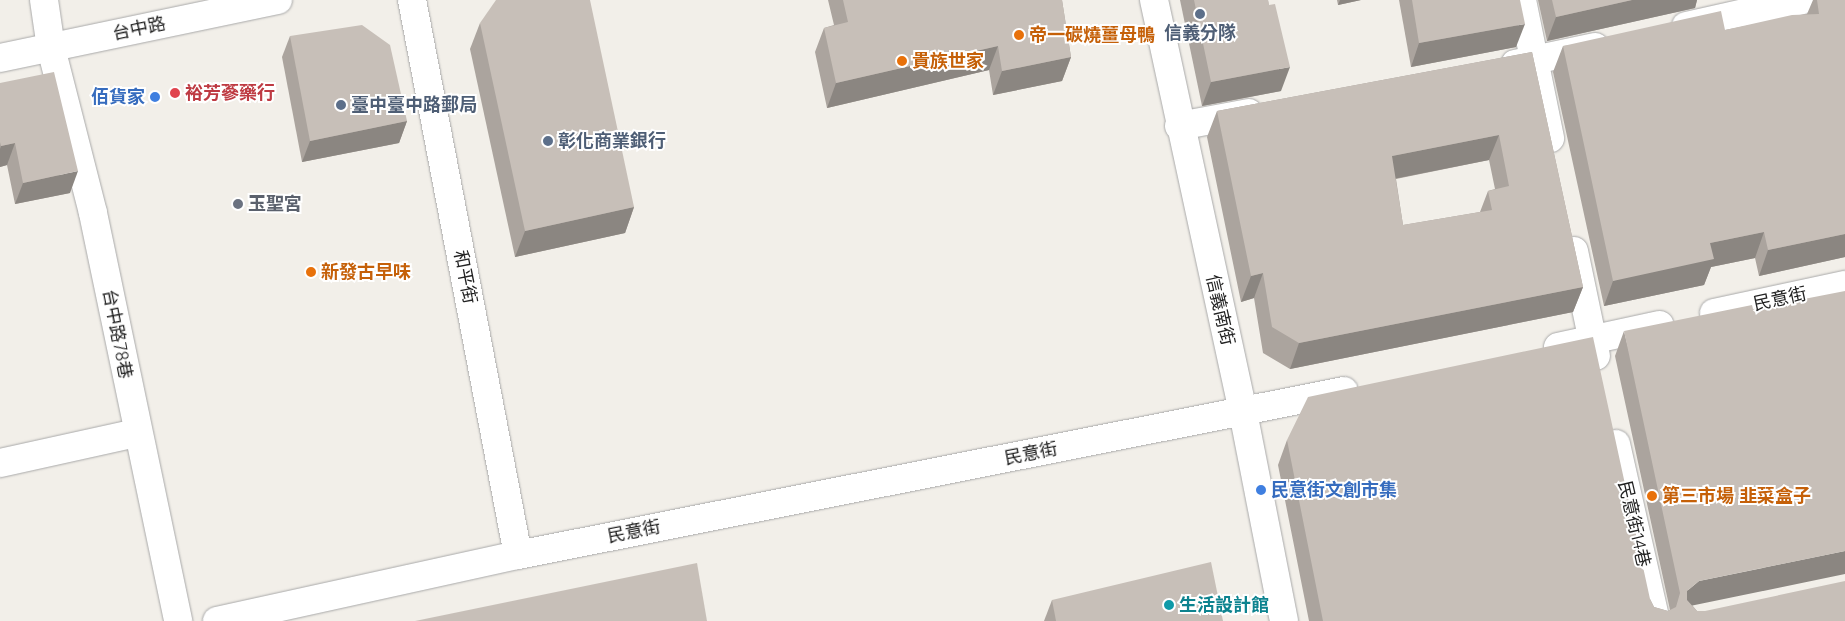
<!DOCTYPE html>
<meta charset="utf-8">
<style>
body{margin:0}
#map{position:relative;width:1845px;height:621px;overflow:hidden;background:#f2efe9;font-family:Quicksand,"Noto Sans TC",sans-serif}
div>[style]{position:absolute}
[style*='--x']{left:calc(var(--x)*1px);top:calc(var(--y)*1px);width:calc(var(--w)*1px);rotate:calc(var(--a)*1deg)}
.roads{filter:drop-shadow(0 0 1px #a9a9a9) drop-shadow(0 0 1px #a9a9a9)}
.minor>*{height:28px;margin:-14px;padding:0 14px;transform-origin:14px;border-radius:14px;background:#fff}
.wall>*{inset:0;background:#aba49e}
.shaded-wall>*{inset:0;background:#8b8681}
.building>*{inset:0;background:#c7bfb8}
.dots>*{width:14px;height:14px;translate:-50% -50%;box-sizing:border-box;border:2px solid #fff;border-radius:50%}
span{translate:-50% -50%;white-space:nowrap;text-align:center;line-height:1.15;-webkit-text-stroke:4px #fff;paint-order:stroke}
.street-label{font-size:18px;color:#222}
.service-label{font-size:18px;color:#4e5e75;font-weight:700}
.left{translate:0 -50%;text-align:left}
.food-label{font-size:18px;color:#c56008;font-weight:700}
.health-label{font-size:18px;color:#be3a42;font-weight:700}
.shop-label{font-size:18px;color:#366cbe;font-weight:700}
.right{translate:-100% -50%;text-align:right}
.worship-label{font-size:18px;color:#5b616d;font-weight:700}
.culture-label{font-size:18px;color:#0d838f;font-weight:700}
</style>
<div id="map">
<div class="roads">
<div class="minor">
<i style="--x:44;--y:0;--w:49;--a:81.7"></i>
<i style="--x:51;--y:48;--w:170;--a:75.7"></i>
<i style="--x:93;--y:213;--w:417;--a:78.2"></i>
<i style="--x:412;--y:0;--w:565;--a:79.19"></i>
<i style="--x:1154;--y:0;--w:422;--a:77.8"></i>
<i style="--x:1243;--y:412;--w:213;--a:78.9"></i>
<i style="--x:1522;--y:0;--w:141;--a:78.5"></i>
<i style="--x:1686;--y:26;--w:119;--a:-12.6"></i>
<i style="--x:0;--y:58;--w:284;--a:-11.8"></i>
<i style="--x:1515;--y:64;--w:82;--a:-12"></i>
<i style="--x:1179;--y:126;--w:71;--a:-10.5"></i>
<i style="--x:1574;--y:251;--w:107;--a:78.2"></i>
<i style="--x:1714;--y:313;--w:134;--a:-12.1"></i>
<i style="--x:1558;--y:347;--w:104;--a:-12.2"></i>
<i style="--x:1616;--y:444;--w:181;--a:77.3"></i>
<i style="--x:0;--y:463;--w:140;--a:-12.4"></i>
<i style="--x:217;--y:621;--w:308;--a:-12.4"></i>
<i style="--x:518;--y:555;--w:842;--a:-11.23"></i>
</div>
</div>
<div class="wall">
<i style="clip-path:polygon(828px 0,1062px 0,1071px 57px,1062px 81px,993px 95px,989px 70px,827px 108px,815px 52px,824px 28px,834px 25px)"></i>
<i style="clip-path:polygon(1180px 0,1268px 0,1281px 91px,1202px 106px)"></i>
<i style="clip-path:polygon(1337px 0,1361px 0,1338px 5px)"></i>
<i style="clip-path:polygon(1399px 0,1520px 0,1516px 47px,1411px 67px)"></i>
<i style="clip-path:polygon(1538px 0,1697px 0,1695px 8px,1547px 41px)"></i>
<i style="clip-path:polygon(1813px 0,1845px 0,1845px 257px,1759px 276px,1755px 258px,1711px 267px,1704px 285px,1604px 306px,1553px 72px,1563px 46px,1725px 30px,1807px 14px)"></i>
<i style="clip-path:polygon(480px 23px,634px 207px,625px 233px,515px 257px,470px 49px)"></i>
<i style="clip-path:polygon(290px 36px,407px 121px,399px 143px,302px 162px,282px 57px)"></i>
<i style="clip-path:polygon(evenodd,1532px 52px,1583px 287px,1573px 312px,1290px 369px,1263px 353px,1254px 298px,1241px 302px,1207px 137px,1217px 111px,1532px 52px,1489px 160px,1495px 189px,1488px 191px,1480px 212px,1403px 225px,1396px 179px,1489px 160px)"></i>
<i style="clip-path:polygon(0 83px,70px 193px,15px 204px,7px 165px,0 167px)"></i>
<i style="clip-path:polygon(1624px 331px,1692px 605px,1697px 611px,1845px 621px,1309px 621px,1278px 465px,1287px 440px,1650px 599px,1654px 607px,1668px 611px,1670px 610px,1615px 356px)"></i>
<i style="clip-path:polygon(1052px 600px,1223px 621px,1044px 621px)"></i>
</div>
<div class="shaded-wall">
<i style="clip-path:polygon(1340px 0,1361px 0,1338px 5px)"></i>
<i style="clip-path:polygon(1632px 0,1697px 0,1695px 8px,1547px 41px,1556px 17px)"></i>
<i style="clip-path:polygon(1525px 24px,1516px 47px,1411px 67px,1419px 43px)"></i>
<i style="clip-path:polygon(998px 46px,989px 70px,827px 108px,836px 83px)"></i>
<i style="clip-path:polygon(1071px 57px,1062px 81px,993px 95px,1002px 71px)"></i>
<i style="clip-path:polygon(1290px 67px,1281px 91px,1202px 106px,1211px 82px)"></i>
<i style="clip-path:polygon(407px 121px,399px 143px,302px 162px,310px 141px)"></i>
<i style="clip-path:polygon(1499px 135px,1489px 160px,1383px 181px,1392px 156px)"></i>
<i style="clip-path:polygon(15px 143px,7px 165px,0 167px,0 149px,1px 146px)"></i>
<i style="clip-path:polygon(78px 171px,70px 193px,15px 204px,23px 183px)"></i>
<i style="clip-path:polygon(634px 207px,625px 233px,515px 257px,525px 231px)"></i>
<i style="clip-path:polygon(1764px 232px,1755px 258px,1711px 267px,1704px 285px,1604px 306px,1613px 281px,1710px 243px)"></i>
<i style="clip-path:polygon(1845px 234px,1845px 257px,1759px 276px,1768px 250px)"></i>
<i style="clip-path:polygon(1263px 273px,1254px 298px,1241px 302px,1251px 276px)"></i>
<i style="clip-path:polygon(1583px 287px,1573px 312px,1290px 369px,1299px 343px)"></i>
<i style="clip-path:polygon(1845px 551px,1845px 574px,1690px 606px,1678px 616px,1687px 591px,1699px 581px)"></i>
</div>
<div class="building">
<i style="clip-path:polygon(496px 0,590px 0,634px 207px,525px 231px,480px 23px)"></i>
<i style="clip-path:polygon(843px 0,1062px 0,1071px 57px,1002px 71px,998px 46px,836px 83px,824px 28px,848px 22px)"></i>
<i style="clip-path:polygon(1194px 0,1268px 0,1269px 5px,1275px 4px,1290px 67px,1211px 82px)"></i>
<i style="clip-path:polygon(1412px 0,1520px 0,1525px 24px,1419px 43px)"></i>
<i style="clip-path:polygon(1552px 0,1632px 0,1556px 17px)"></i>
<i style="clip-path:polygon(1817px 0,1845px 0,1845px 234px,1768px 250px,1764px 232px,1710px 243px,1714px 259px,1613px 281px,1563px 46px,1721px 11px,1725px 30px,1792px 15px,1819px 14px)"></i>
<i style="clip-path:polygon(362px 25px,390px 45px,407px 121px,310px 141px,290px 36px)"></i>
<i style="clip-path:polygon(evenodd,1532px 52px,1583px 287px,1299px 343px,1272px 327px,1263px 273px,1251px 276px,1217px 111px,1532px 52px,1499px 135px,1509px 186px,1488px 191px,1492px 210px,1403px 225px,1392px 156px,1499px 135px)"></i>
<i style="clip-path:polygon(54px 72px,78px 171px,23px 183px,15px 143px,1px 146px,0 142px,0 83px)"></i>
<i style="clip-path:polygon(1845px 291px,1845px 551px,1699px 581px,1687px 591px,1687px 600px,1697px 611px,1705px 611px,1845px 581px,1845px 621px,1323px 621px,1287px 440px,1308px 397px,1593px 337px,1650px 599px,1654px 607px,1668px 611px,1676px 607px,1680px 593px,1624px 331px,1752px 305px,1753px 309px)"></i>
<i style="clip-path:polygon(1211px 562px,1223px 621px,1056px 621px,1052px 600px)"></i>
<i style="clip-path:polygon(697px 563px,707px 621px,415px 621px)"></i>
</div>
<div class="dots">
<i style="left:1200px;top:14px;background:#5c6f8a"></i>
<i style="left:1019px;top:35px;background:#e8710a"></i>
<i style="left:902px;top:61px;background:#e8710a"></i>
<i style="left:175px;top:93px;background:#e0444e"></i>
<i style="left:155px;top:97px;background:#3f7fe0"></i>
<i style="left:341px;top:105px;background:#5c6f8a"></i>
<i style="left:548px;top:141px;background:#5c6f8a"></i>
<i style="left:238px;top:204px;background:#6b7280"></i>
<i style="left:311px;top:272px;background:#e8710a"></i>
<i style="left:1261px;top:490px;background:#3f7fe0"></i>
<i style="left:1652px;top:496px;background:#e8710a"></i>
<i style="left:1169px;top:605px;background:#0f9aa8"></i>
</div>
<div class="street-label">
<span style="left:139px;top:29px;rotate:-12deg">台中路</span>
<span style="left:465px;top:277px;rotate:79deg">和平街</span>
<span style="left:1780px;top:299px;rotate:-12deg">民意街</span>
<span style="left:1220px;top:310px;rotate:77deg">信義南街</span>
<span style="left:117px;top:334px;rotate:79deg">台中路78巷</span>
<span style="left:1031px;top:454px;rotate:-11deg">民意街</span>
<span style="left:1634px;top:524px;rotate:77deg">民意街14巷</span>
<span style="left:634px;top:532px;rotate:-11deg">民意街</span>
</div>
<div class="service-label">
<span style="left:1200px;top:33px">信義分隊</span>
<span class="left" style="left:351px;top:105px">臺中臺中路郵局</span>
<span class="left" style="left:558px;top:141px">彰化商業銀行</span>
</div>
<div class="food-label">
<span class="left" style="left:1029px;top:35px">帝一碳燒薑母鴨</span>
<span class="left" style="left:912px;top:61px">貴族世家</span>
<span class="left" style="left:321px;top:272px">新發古早味</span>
<span class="left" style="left:1662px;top:496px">第三市場 韭菜盒子</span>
</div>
<div class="health-label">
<span class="left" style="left:185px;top:93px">裕芳蔘藥行</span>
</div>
<div class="shop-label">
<span class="right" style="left:145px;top:97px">佰貨家</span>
<span class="left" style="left:1271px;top:490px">民意街文創市集</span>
</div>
<div class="worship-label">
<span class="left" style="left:248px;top:204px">玉聖宮</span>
</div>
<div class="culture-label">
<span class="left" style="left:1179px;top:605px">生活設計館</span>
</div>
</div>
